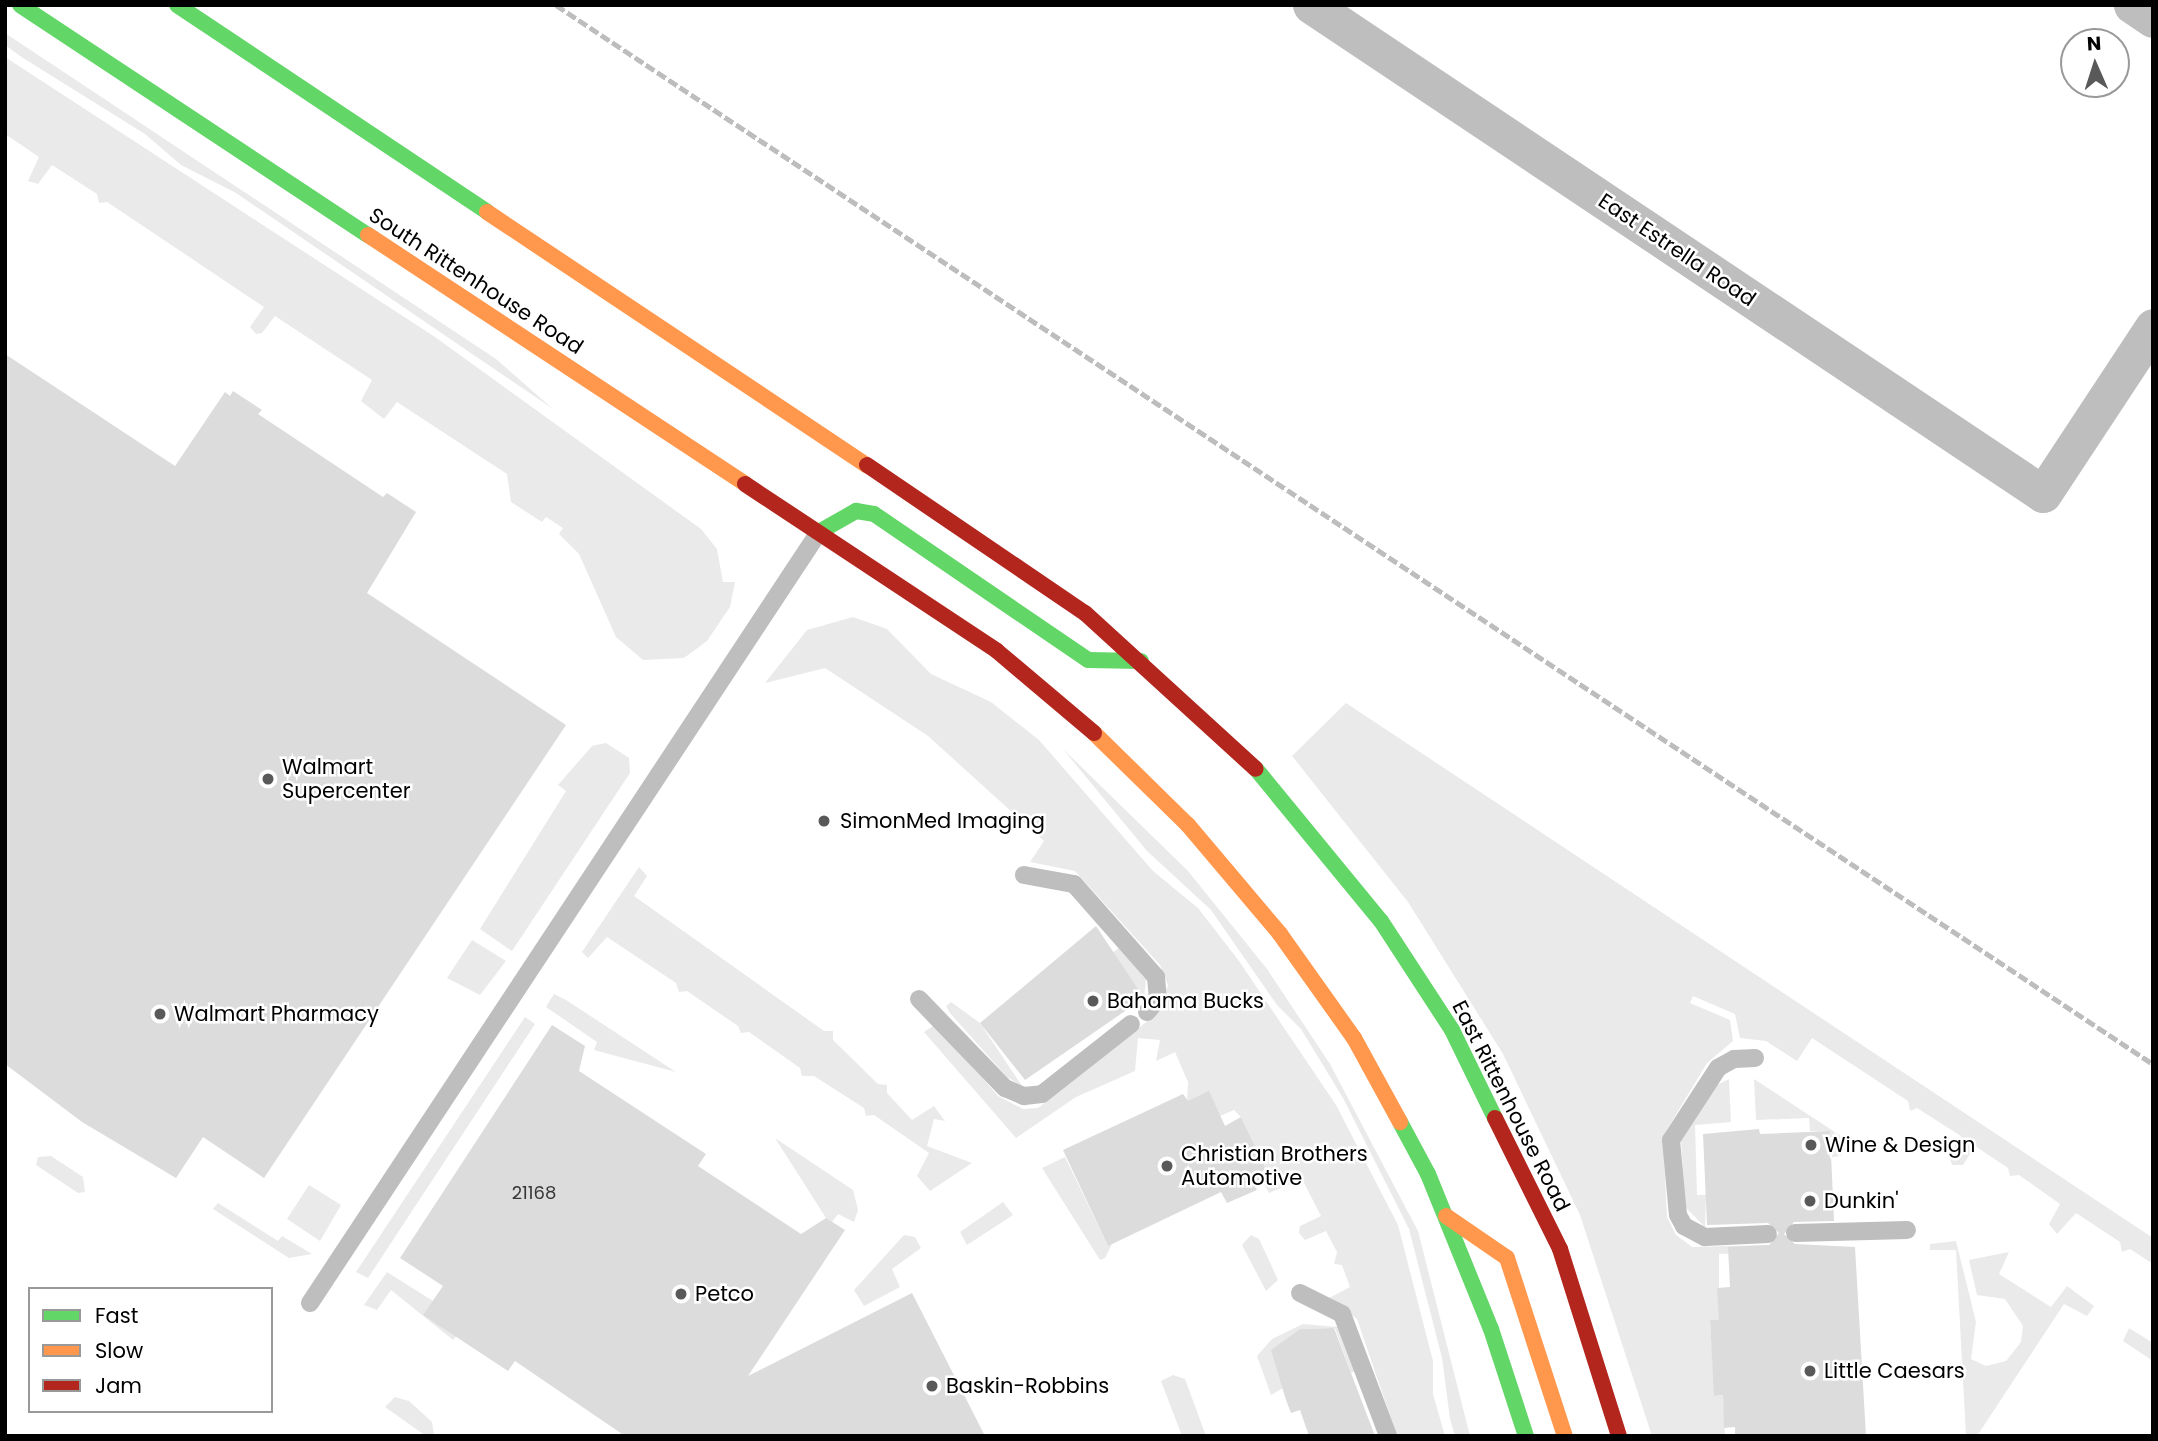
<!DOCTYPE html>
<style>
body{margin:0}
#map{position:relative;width:2158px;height:1441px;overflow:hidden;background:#fff;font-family:Poppins,sans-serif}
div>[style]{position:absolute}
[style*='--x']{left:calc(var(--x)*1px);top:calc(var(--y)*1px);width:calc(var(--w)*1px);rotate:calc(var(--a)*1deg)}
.green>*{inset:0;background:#eaeaea}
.building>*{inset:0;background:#dcdcdc}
.lane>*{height:18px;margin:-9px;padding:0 9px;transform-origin:9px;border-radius:9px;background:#bebebe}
.street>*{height:37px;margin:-18.5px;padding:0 18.5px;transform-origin:18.5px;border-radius:18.5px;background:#bebebe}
.fast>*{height:16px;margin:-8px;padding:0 8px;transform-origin:8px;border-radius:8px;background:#63d668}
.slow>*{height:16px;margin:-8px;padding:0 8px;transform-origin:8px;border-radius:8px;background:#ff974d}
.jam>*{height:16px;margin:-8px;padding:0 8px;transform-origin:8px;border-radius:8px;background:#b3261e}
.rail>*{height:5px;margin-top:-2.5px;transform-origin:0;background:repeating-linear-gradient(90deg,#bdbdbd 0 10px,transparent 0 13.5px)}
.dots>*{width:19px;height:19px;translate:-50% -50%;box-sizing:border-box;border:4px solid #fff;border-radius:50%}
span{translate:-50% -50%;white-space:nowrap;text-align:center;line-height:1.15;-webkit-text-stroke:5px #fff;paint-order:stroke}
.number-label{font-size:18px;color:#373737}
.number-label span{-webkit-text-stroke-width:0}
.street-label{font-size:21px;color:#000}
.poi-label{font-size:21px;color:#000}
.left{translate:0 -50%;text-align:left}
.frame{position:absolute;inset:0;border:7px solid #000;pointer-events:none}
.legend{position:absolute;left:28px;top:1287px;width:245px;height:126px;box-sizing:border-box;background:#fff;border:2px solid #999;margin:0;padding:9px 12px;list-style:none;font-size:21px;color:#000}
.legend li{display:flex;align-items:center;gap:14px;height:35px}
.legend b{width:35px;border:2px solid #999}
.north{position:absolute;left:2060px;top:28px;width:70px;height:70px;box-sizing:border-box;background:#fff;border:2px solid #999;border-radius:50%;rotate:357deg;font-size:19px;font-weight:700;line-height:28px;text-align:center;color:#000}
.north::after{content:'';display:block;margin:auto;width:24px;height:32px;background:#595959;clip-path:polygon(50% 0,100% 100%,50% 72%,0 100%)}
</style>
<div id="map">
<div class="green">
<i style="clip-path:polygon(5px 33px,496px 359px,553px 409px,236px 193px,181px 165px,145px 134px,23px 58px,5px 45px)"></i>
<i style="clip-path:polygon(5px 57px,435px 337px,701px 529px,717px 549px,723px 582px,735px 582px,730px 607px,707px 641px,684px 658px,643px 660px,616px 637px,579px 554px,559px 534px,563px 528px,546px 517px,542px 522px,511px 502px,507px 474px,397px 402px,384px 419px,361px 401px,372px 380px,275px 316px,262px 333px,256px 334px,250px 327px,264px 307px,107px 202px,99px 203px,97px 194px,52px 165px,38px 184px,28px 181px,39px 157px,5px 134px)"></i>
<i style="clip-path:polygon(853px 617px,887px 629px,931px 674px,991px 702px,1039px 740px,1153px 871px,1198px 908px,1239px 961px,1336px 1105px,1398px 1225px,1433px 1361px,1433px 1394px,1445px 1436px,1397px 1436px,1357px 1319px,1329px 1298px,1350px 1287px,1342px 1265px,1334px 1264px,1337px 1252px,1326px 1231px,1305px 1240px,1299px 1233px,1300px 1226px,1321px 1216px,1302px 1179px,1269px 1193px,1261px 1179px,1269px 1175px,1241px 1117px,1234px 1110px,1220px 1116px,1187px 1102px,1188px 1082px,1175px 1052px,1156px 1061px,1160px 1040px,1138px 1038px,1135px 1071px,1076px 1097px,1016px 1138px,924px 1032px,933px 1026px,946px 1035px,998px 1096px,1023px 1109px,1038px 1108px,1160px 1011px,1168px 985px,1160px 965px,1075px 871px,1030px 862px,1044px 841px,928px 736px,825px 668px,765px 683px,807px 630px)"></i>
<i style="clip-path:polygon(1346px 703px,2153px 1238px,2153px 1264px,2130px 1249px,2122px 1252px,2120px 1242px,2076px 1213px,2057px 1234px,2049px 1224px,2060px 1204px,2019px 1175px,2010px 1176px,2008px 1168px,1975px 1146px,1963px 1165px,1952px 1165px,1949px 1155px,1961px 1136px,1917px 1108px,1910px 1111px,1908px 1101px,1812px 1038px,1797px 1061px,1766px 1041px,1740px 1038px,1735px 1014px,1693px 996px,1690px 1003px,1730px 1020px,1733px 1041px,1707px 1063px,1663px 1136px,1667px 1217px,1676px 1235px,1692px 1247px,1768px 1245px,1769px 1252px,1719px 1254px,1719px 1320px,1710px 1321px,1715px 1396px,1723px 1395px,1725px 1436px,1652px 1436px,1580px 1215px,1503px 1054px,1408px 902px,1292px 756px)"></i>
<i style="clip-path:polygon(606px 743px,629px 758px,630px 773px,512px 951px,480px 929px,566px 791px,558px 785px,592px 746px)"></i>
<i style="clip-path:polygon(1063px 749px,1188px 871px,1267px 969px,1330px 1064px,1418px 1231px,1470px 1436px,1455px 1436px,1450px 1419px,1442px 1358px,1409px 1229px,1343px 1098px,1301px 1029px,1277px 1005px,1211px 910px,1147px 851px)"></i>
<i style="clip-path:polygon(639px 867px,647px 876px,634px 896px,824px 1031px,833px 1031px,833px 1040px,878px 1084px,887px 1085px,887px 1093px,912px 1120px,934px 1106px,945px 1121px,934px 1119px,927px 1146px,972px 1163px,930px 1191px,917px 1176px,929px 1153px,874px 1115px,866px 1116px,864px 1108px,814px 1076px,802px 1076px,800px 1068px,749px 1032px,741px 1033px,738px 1026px,687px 991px,679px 992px,676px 983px,607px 937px,588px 958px,582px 952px)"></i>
<i style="clip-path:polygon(472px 940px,506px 961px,480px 995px,447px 978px)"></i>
<i style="clip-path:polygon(1120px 947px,1146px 980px,1144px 998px,1112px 953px)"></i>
<i style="clip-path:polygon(554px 994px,566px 1000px,676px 1072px,594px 1050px,597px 1042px,546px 1007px)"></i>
<i style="clip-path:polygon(951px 1002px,980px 1023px,1022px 1086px,1007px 1077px,950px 1013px,946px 1006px)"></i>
<i style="clip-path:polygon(525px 1017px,535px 1024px,368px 1278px,356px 1272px)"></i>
<i style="clip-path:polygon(1729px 1079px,1731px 1122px,1695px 1125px,1697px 1195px,1706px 1195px,1705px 1227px,1685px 1207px,1681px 1139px,1717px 1085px)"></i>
<i style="clip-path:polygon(1754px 1079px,1841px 1136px,1842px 1156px,1832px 1157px,1830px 1131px,1810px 1131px,1809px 1118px,1756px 1120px)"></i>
<i style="clip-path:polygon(775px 1138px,853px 1190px,858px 1210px,854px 1222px,838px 1214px,832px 1222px,826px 1218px)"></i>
<i style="clip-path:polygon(51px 1156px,83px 1177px,85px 1192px,78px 1193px,36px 1165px,38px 1157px)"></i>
<i style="clip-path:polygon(1065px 1157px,1108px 1246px,1112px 1244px,1105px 1258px,1100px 1260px,1042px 1168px)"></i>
<i style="clip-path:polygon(309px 1185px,341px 1205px,320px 1241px,287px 1219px)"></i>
<i style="clip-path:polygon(1003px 1202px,1013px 1215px,967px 1245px,960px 1232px)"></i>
<i style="clip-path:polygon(218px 1203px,278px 1241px,282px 1236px,312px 1254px,289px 1258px,213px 1209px)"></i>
<i style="clip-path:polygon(904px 1235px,915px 1237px,921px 1248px,892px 1269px,900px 1287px,864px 1306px,854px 1290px)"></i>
<i style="clip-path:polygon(1251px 1235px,1259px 1239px,1278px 1280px,1266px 1291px,1242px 1245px)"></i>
<i style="clip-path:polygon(1956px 1241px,1976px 1322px,1971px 1359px,1986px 1366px,2006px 1361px,2021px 1342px,2023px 1326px,2005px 1299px,1977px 1295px,1969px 1260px,2009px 1252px,1999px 1274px,2051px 1307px,2067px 1286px,2094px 1306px,2087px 1316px,2064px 1304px,1977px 1436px,1966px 1436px,1956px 1250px,1930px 1250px,1930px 1244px)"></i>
<i style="clip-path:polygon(387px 1272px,433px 1301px,465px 1326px,453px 1340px,391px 1290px,377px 1310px,364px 1305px)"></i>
<i style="clip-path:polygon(1303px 1324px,1338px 1327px,1356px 1371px,1351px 1373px,1335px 1328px,1300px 1329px,1272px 1350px,1285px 1387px,1271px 1395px,1257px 1356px,1272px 1339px)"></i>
<i style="clip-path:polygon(2129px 1328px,2153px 1343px,2153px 1361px,2123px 1341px)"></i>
<i style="clip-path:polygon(1173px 1375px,1185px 1379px,1206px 1436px,1182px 1436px,1161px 1381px)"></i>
<i style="clip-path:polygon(395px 1397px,409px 1401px,432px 1422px,434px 1435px,426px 1436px,385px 1407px)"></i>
</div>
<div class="building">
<i style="clip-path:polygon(5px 354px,175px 466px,225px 392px,230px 396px,233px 391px,262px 410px,258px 414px,383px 497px,387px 493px,416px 512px,367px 593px,566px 725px,264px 1178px,203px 1137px,176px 1178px,82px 1122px,5px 1064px)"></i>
<i style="clip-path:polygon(1096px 926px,1144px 998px,1025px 1080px,980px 1023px)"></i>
<i style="clip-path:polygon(552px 1025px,585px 1046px,579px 1071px,706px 1154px,698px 1166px,801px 1234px,826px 1218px,845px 1230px,748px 1376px,912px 1293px,985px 1436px,625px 1436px,515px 1361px,508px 1371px,423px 1315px,443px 1286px,400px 1258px)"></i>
<i style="clip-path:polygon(1209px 1091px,1225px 1126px,1241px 1117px,1269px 1175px,1253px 1183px,1257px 1190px,1227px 1203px,1221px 1192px,1108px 1246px,1063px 1150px,1183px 1094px,1188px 1101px)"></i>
<i style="clip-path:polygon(1759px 1129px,1760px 1134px,1830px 1131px,1834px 1221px,1794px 1222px,1784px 1234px,1795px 1244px,1855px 1247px,1866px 1436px,1735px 1436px,1735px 1427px,1724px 1428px,1723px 1395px,1714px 1396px,1710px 1320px,1719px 1320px,1717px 1288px,1730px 1287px,1728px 1247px,1769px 1245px,1779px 1233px,1768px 1223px,1707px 1225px,1703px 1134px)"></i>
<i style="clip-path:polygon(1334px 1328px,1351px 1373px,1375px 1436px,1309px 1436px,1300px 1410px,1291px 1413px,1286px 1400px,1271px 1350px,1300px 1329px)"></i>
</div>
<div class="lane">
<i style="--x:1024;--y:875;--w:51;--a:10.2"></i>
<i style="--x:1074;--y:884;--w:124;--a:48.6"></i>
<i style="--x:1156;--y:977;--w:22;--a:85"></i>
<i style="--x:1158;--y:999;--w:17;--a:130"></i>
<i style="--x:919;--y:999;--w:124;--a:46"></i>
<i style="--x:1005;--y:1088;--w:21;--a:23"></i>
<i style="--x:1024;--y:1096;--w:18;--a:-6"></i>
<i style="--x:1042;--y:1094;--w:113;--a:-38.2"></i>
<i style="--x:1755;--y:1058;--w:21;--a:177"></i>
<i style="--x:1734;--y:1059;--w:18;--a:151"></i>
<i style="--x:1718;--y:1068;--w:86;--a:123.1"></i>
<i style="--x:1671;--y:1140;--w:75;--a:84.7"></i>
<i style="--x:1678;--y:1215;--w:13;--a:61"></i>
<i style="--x:1684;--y:1226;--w:24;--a:28"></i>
<i style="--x:1705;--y:1237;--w:63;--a:-2.7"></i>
<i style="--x:1795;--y:1233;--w:112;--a:-1.5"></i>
<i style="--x:1300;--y:1293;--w:47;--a:26.6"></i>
<i style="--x:1342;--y:1314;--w:130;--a:69.3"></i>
<i style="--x:310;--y:1303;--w:924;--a:-56.57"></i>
</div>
<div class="street">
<i style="--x:1311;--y:5;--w:880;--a:33.74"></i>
<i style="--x:2043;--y:494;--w:200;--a:-56.6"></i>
<i style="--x:2132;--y:5;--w:25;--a:34"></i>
</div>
<div class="fast">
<i style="--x:20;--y:5;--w:417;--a:33.5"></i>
<i style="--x:177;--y:5;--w:373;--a:33.7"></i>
<i style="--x:819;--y:532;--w:43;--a:-29.6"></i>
<i style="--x:856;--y:511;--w:18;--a:9"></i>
<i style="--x:874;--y:514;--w:259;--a:34.3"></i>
<i style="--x:1088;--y:660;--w:53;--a:1.1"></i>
<i style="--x:1256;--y:769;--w:197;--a:50.6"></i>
<i style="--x:1381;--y:921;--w:130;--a:56.9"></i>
<i style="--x:1452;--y:1030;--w:98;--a:64"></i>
<i style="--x:1400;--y:1122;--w:59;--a:61.7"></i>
<i style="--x:1428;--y:1174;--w:167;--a:67.9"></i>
<i style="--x:1491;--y:1329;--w:113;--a:71.9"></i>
</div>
<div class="slow">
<i style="--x:487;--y:212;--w:457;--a:33.7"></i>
<i style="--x:368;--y:235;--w:452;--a:33.4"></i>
<i style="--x:1094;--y:733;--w:132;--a:44.4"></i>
<i style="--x:1188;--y:825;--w:143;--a:49.8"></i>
<i style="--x:1280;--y:934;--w:128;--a:54.6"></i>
<i style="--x:1354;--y:1038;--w:96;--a:61.3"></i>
<i style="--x:1446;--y:1216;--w:74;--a:34.5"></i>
<i style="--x:1507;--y:1258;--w:187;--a:72"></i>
</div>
<div class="jam">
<i style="--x:867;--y:465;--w:263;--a:34.2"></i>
<i style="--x:1085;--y:613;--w:231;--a:42.4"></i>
<i style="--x:745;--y:484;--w:302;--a:33.5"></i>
<i style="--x:997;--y:651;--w:127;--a:40.2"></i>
<i style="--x:1495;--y:1118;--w:146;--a:63.6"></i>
<i style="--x:1560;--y:1249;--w:196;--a:72.5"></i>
</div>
<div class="rail">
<i style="--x:556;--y:5;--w:1916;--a:33.55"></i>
</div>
<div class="dots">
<i style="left:268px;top:779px;background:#595959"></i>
<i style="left:824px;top:821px;background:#595959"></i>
<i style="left:1093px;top:1001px;background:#595959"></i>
<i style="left:160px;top:1014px;background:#595959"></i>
<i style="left:1811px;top:1145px;background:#595959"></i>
<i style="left:1167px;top:1166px;background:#595959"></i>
<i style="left:1810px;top:1201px;background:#595959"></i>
<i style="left:681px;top:1294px;background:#595959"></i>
<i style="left:1810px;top:1371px;background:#595959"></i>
<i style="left:932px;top:1386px;background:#595959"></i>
</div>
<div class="number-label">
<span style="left:534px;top:1193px">21168</span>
</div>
<div class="street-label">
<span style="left:1677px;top:250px;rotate:34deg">East Estrella Road</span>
<span style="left:476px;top:281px;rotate:33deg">South Rittenhouse Road</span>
<span style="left:1511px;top:1106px;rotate:63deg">East Rittenhouse Road</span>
</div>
<div class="poi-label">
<span class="left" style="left:282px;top:779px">Walmart<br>Supercenter</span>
<span class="left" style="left:840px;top:821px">SimonMed Imaging</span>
<span class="left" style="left:1107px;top:1001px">Bahama Bucks</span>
<span class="left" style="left:174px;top:1014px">Walmart Pharmacy</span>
<span class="left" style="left:1825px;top:1145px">Wine &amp; Design</span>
<span class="left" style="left:1181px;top:1166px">Christian Brothers<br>Automotive</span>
<span class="left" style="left:1824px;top:1201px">Dunkin'</span>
<span class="left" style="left:695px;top:1294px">Petco</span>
<span class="left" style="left:1824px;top:1371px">Little Caesars</span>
<span class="left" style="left:946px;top:1386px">Baskin-Robbins</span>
</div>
<div class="frame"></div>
<ul class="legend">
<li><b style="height:9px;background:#63d668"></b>Fast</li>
<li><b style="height:9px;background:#ff974d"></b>Slow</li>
<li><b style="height:9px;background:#b3261e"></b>Jam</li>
</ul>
<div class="north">N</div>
</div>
